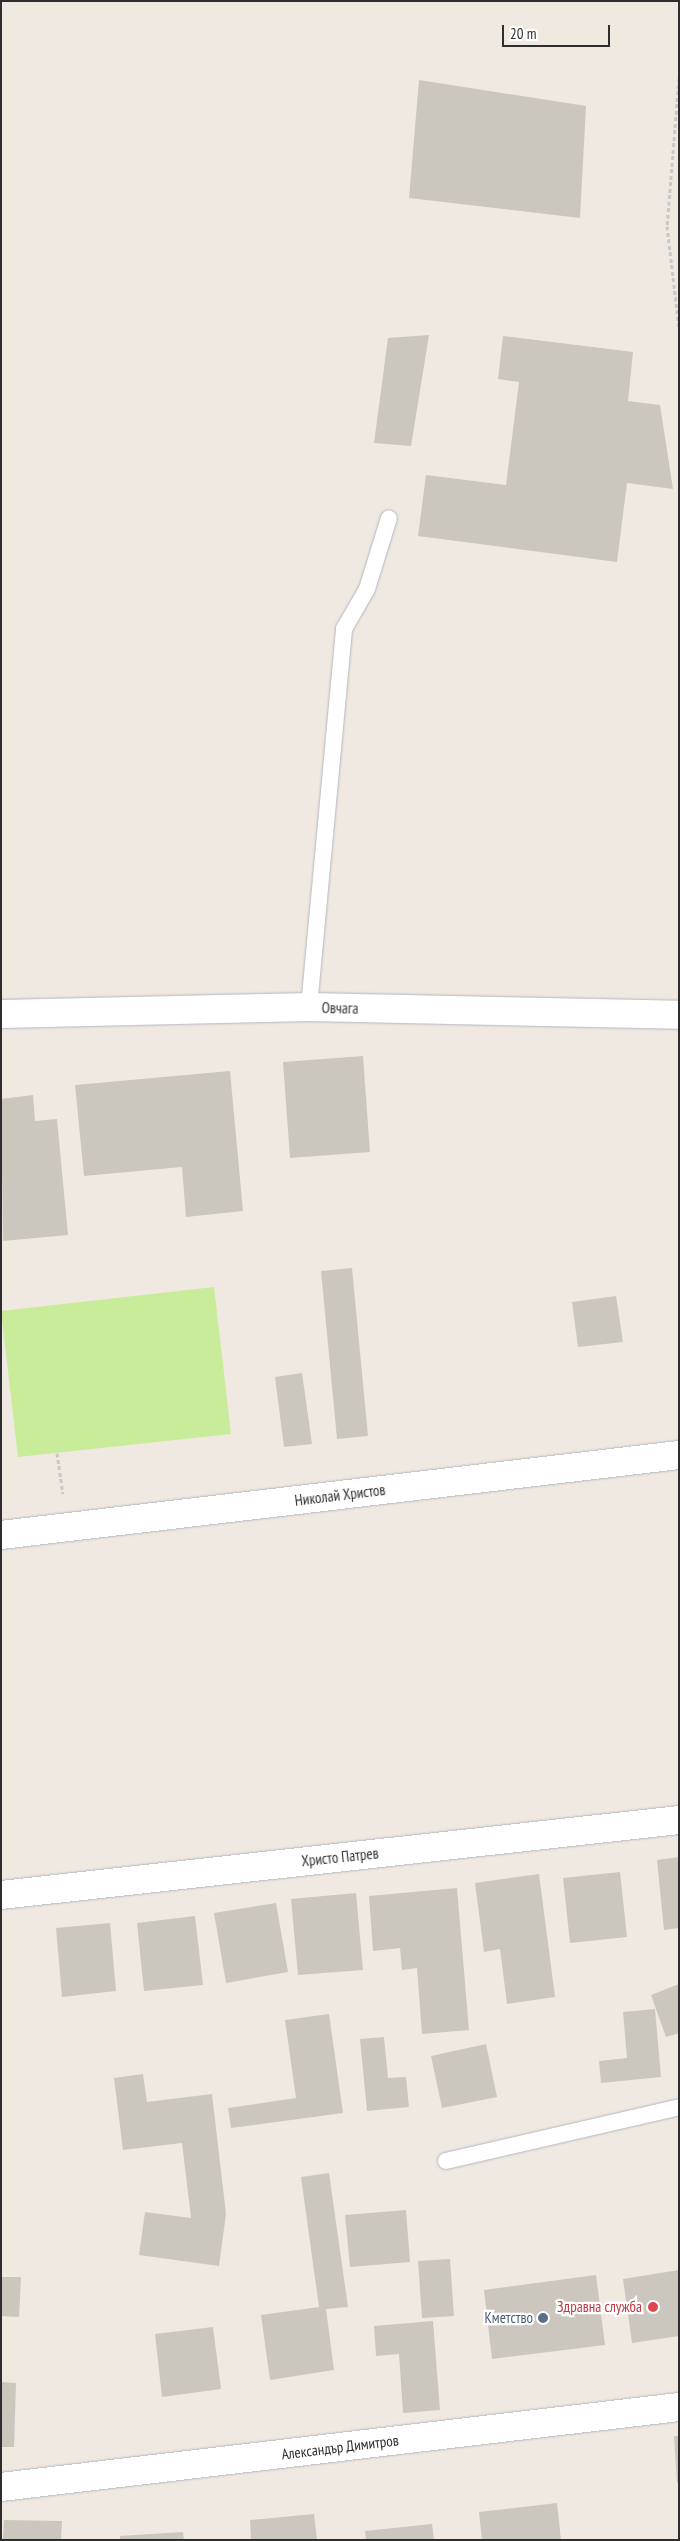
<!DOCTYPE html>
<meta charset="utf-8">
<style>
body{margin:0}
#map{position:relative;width:680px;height:2541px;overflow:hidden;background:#efe9e1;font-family:"PT Sans Narrow",sans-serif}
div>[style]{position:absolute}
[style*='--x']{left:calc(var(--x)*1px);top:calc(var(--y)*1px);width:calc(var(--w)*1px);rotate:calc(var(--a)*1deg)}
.pitch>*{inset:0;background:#c9ec9a}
.building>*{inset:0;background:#cbc7bf}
.path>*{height:3px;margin-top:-1.5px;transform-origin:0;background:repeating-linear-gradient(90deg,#c9c9c9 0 4px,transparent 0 6.5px)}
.roads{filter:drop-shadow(0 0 1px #b4b7c1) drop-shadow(0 0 1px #b4b7c1)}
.lane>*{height:16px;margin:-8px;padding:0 8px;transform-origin:8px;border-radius:8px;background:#fff}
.street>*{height:28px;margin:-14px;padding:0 14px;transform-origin:14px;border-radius:14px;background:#fff}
.dots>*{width:14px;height:14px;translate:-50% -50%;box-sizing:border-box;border:2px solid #fff;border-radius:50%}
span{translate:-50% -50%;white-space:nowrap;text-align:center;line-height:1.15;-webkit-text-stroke:4.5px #fff;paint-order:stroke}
.street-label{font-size:15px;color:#2e2e2e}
.health-label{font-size:15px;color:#be3a42}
.right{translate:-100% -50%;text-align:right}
.service-label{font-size:15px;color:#4e5e75}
.frame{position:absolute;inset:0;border:2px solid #2e2e2e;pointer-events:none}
.scale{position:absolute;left:502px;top:25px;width:108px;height:22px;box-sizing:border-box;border:2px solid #2e2e2e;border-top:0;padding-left:6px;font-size:15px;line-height:18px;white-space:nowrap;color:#2e2e2e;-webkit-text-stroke:4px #fff;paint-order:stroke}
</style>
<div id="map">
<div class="pitch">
<i style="clip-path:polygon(214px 1287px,231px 1434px,18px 1457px,1px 1311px)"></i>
</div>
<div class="building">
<i style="clip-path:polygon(419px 80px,586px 106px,580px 218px,409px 198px)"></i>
<i style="clip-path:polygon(429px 335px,411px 446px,374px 443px,388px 338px)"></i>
<i style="clip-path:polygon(503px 336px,633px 352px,628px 401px,660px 405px,673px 489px,627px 483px,617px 562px,418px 536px,426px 475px,506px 485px,519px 382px,498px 379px)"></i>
<i style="clip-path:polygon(363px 1056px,370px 1152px,290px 1158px,283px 1062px)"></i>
<i style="clip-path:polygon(230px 1071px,243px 1211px,186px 1217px,182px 1167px,84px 1176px,75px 1085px)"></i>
<i style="clip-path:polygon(33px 1095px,35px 1121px,57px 1119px,68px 1235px,3px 1241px,1px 1099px)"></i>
<i style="clip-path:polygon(352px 1268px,368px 1436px,337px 1439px,321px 1271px)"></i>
<i style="clip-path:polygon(616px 1296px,623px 1342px,578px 1347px,572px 1302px)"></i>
<i style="clip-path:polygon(302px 1373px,312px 1444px,284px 1447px,275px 1377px)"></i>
<i style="clip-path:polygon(679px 1857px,679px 1928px,664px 1930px,657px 1860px)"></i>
<i style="clip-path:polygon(620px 1872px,627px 1937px,570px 1943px,563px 1878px)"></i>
<i style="clip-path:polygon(539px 1874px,555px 1997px,507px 2004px,500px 1949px,484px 1952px,475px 1883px)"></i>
<i style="clip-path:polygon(457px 1888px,469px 2030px,422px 2034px,417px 1968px,402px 1970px,400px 1948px,373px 1951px,369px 1896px)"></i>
<i style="clip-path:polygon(356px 1893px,363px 1970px,298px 1975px,291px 1899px)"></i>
<i style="clip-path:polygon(276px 1903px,288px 1972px,226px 1983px,214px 1913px)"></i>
<i style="clip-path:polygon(195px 1916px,203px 1985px,144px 1991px,137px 1923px)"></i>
<i style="clip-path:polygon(110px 1923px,116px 1991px,62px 1997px,56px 1928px)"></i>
<i style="clip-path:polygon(679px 1984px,679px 2033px,666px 2037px,651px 1995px)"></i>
<i style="clip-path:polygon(655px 2009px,661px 2077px,601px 2083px,599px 2061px,627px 2058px,623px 2012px)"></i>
<i style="clip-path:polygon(329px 2014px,343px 2113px,231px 2128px,228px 2108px,296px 2098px,285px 2020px)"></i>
<i style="clip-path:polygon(384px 2037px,388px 2078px,406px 2077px,409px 2107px,367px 2111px,360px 2039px)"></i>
<i style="clip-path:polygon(486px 2044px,497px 2097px,442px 2108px,431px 2056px)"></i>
<i style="clip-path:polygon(143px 2074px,147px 2102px,212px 2094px,226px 2214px,219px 2266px,139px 2255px,145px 2212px,191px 2218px,182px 2143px,123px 2150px,114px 2078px)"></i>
<i style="clip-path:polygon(329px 2173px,348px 2307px,326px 2309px,334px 2370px,270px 2380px,261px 2315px,319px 2307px,301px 2177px)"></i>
<i style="clip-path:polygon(406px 2210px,410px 2262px,350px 2267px,345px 2215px)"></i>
<i style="clip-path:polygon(450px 2259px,454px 2316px,422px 2318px,418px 2261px)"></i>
<i style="clip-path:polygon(679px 2270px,679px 2336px,632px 2343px,623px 2279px)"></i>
<i style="clip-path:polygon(596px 2275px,605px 2345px,492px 2359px,484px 2290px)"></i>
<i style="clip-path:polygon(1px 2277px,21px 2277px,19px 2317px,1px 2316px)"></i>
<i style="clip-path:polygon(433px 2321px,440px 2410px,403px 2413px,399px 2354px,376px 2356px,374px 2326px)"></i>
<i style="clip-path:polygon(213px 2327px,221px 2389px,162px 2397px,155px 2334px)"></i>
<i style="clip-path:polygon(1px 2382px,16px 2383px,14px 2447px,1px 2447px)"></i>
<i style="clip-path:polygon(674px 2436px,679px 2436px,679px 2483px,677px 2483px)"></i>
<i style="clip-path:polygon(557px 2503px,561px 2540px,482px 2540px,479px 2512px)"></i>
<i style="clip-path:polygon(314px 2514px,317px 2540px,251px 2540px,250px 2520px)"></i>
<i style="clip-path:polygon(4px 2520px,62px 2521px,61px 2540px,3px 2540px)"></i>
<i style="clip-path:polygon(432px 2524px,434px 2540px,366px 2540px,365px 2531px)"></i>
<i style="clip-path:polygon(183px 2532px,184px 2540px,120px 2540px,120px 2536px)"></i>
</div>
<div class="path">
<i style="--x:679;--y:78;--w:148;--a:94.6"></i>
<i style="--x:667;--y:226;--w:103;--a:83.3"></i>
<i style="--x:57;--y:1453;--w:41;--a:81.7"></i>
</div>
<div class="roads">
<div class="lane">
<i style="--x:309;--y:1007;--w:380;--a:-84.7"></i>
<i style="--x:344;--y:629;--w:46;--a:-60.1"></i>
<i style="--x:367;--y:589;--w:74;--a:-72.8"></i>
<i style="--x:446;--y:2161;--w:239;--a:-13"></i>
</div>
<div class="street">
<i style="--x:1;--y:1014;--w:308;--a:-1.3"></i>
<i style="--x:309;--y:1007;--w:370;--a:1.2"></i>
<i style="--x:1;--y:1535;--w:683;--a:-6.73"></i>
<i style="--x:1;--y:1895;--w:682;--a:-6.31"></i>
<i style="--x:1;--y:2487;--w:683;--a:-6.73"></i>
</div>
</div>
<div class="dots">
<i style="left:653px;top:2307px;background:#e0444e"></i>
<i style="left:543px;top:2318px;background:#5c6f8a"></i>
</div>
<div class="street-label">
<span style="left:340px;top:1008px;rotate:1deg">Овчага</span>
<span style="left:340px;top:1495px;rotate:-7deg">Николай Христов</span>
<span style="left:340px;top:1857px;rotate:-6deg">Христо Патрев</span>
<span style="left:340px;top:2447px;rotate:-7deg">Александър Димитров</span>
</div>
<div class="health-label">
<span class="right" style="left:642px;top:2307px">Здравна служба</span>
</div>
<div class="service-label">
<span class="right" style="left:533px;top:2318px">Кметство</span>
</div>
<div class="frame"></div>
<div class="scale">20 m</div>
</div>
